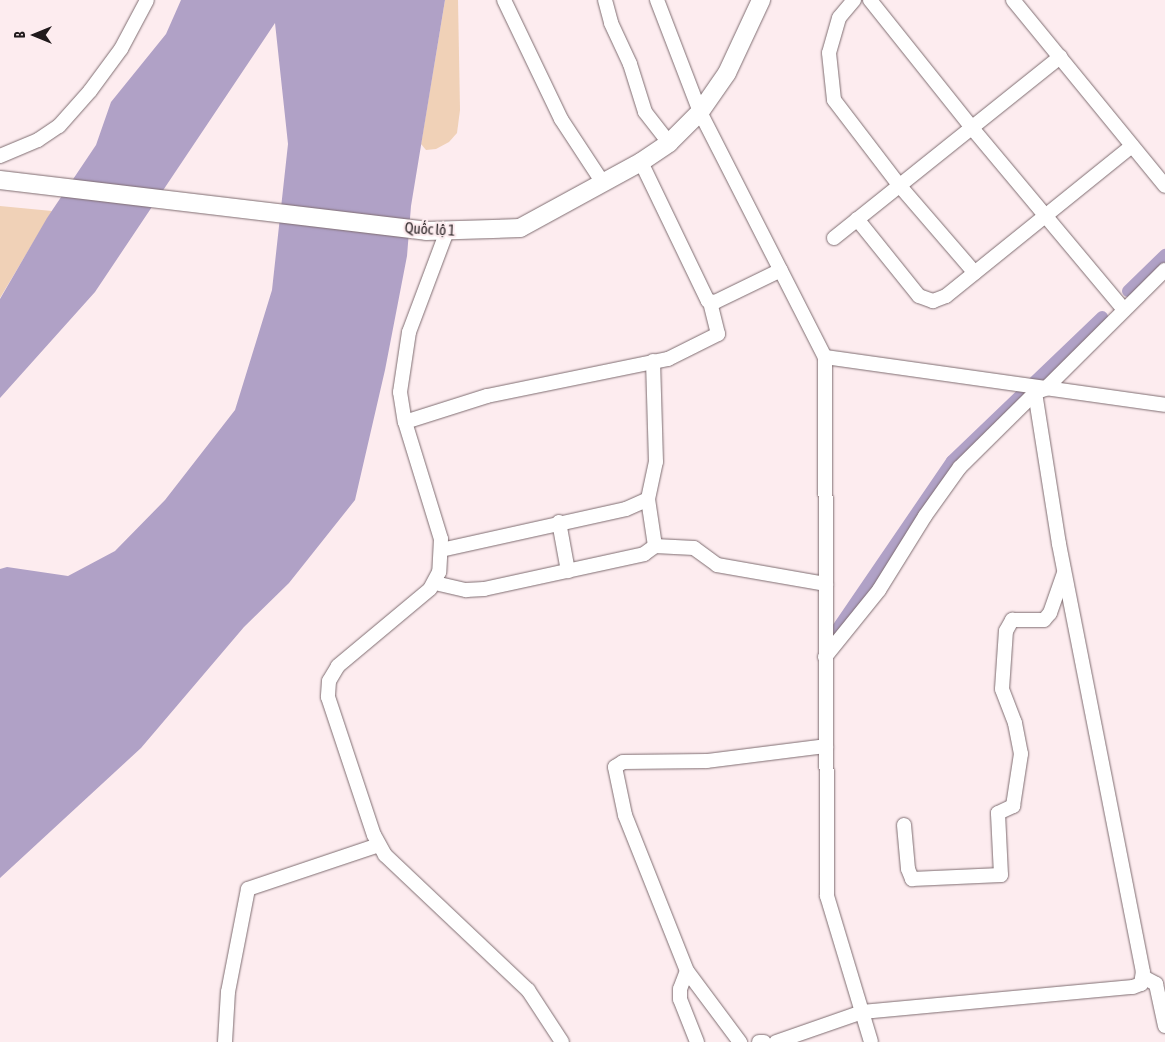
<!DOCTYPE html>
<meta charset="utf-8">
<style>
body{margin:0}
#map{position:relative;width:1165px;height:1042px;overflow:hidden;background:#fdecef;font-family:"Asap Condensed",sans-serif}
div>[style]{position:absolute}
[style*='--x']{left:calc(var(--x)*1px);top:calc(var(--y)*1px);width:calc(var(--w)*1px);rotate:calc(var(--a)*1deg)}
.green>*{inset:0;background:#f0d1b7}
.water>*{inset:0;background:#b0a1c6}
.canal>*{height:12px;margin:-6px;padding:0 6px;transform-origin:6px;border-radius:6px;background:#b0a1c6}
.roads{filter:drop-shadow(0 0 1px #7f6d71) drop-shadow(0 0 1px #7f6d71)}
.minor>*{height:14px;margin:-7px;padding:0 7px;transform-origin:7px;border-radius:7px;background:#fff}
.major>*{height:18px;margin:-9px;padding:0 9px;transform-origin:9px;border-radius:9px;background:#fff}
span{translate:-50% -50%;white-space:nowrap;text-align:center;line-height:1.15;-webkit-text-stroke:4.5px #fdecef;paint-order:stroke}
.street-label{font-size:15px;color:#211a1c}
.north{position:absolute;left:10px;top:10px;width:50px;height:50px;-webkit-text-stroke:4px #fdecef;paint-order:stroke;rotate:270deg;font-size:14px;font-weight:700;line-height:20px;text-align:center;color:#211a1c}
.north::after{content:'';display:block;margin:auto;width:18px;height:22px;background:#211a1c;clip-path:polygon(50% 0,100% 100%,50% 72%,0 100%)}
</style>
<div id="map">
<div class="green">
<i style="clip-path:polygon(445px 0,458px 0,460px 110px,457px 133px,449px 142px,436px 149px,426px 150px,421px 144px)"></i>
<i style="clip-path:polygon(0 206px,52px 211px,0 298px)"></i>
</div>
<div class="water">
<i style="clip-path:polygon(181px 0,445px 0,411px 206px,407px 256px,385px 370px,355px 500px,289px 583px,244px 627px,141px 748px,0 878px,0 569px,7px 567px,68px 576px,115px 551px,165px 500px,235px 410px,272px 290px,288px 144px,275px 23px,95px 292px,0 398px,0 299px,47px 218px,96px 145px,111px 102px,166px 34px)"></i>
</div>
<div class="canal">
<i style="--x:1128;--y:291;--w:52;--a:-44.2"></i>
<i style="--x:834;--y:634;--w:209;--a:-55.7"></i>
<i style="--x:952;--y:461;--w:208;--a:-43.8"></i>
</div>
<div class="roads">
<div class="minor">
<i style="--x:504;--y:0;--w:132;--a:64.4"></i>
<i style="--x:561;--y:119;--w:77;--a:56.7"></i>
<i style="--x:605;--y:0;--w:24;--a:75"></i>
<i style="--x:611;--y:23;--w:45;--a:65.1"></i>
<i style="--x:630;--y:64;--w:50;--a:72.6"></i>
<i style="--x:645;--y:112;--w:39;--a:52"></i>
<i style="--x:657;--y:0;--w:120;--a:69"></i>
<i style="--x:700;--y:112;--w:275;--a:63"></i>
<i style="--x:825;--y:357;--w:539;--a:89.79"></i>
<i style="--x:827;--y:896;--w:152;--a:73.2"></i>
<i style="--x:854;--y:0;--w:23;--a:130"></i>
<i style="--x:839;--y:18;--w:36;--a:106"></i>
<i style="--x:829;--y:53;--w:47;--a:83.9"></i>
<i style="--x:834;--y:100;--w:107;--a:52.6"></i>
<i style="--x:899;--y:185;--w:116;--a:49.2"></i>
<i style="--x:870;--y:0;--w:164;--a:51.4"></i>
<i style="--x:972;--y:128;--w:237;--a:50.1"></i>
<i style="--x:1013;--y:0;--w:240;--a:50.7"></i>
<i style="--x:0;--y:156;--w:41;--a:-22.8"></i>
<i style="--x:38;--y:140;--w:25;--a:-34"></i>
<i style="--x:59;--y:126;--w:47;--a:-48.5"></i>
<i style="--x:90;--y:91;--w:52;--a:-53.6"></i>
<i style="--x:121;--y:49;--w:55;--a:-62"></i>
<i style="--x:641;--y:162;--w:154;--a:64.3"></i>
<i style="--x:708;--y:301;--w:7;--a:8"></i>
<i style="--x:715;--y:302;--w:73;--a:-25.9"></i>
<i style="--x:857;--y:219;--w:99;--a:51.2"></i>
<i style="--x:919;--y:296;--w:15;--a:20"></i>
<i style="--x:933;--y:301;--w:14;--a:-21"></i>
<i style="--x:946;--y:296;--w:239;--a:-38.9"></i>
<i style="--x:447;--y:231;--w:108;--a:110.6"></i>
<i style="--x:409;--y:332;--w:61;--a:98.5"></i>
<i style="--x:400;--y:392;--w:30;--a:81"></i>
<i style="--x:405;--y:422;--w:122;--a:72.9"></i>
<i style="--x:441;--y:539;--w:33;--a:93"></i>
<i style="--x:439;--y:572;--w:19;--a:118"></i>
<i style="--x:430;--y:589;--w:120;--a:140.1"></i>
<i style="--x:338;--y:666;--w:17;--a:121"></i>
<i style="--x:329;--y:681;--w:16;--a:94"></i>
<i style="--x:328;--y:697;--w:145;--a:71.6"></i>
<i style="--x:374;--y:835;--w:23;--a:61"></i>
<i style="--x:385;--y:855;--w:197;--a:43.4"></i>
<i style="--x:528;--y:990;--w:62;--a:56.8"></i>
<i style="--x:834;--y:238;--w:290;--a:-38.7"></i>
<i style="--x:825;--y:357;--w:343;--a:8"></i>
<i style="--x:405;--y:422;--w:86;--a:-17.6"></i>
<i style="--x:487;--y:396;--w:185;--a:-11.6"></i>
<i style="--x:668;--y:359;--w:56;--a:-26.6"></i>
<i style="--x:718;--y:334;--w:33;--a:-104"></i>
<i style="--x:559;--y:522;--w:50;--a:79.6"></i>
<i style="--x:655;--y:546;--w:39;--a:3"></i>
<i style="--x:694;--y:548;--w:29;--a:36"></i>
<i style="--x:717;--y:565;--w:111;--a:9.9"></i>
<i style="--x:441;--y:550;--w:189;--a:-12.5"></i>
<i style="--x:626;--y:509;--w:24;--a:-24"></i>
<i style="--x:648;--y:499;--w:38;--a:-78"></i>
<i style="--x:656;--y:462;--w:101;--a:-91.7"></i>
<i style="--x:435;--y:583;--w:32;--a:13"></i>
<i style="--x:466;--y:590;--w:18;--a:-3"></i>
<i style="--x:484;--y:589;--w:164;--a:-12.3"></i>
<i style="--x:644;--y:554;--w:14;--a:-36"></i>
<i style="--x:655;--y:546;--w:48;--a:-98.5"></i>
<i style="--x:825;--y:657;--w:86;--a:-51.1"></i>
<i style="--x:879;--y:590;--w:87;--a:-58.1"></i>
<i style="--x:925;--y:516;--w:60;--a:-54.5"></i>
<i style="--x:960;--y:467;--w:105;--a:-44.6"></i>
<i style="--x:904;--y:825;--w:44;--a:84.8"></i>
<i style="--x:908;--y:869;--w:11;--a:68"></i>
<i style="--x:912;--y:879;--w:89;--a:-2.6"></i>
<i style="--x:1001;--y:875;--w:62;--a:-92.8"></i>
<i style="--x:998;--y:813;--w:17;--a:-25"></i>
<i style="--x:1013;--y:806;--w:53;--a:-81.3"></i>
<i style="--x:1021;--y:754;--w:32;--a:-101"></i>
<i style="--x:1015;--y:723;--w:36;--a:-111"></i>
<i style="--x:1002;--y:689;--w:58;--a:-86.1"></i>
<i style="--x:1006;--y:631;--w:13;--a:-61"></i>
<i style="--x:1012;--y:620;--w:32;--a:0"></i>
<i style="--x:1044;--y:620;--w:9;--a:-49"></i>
<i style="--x:1050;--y:613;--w:42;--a:-70.7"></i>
<i style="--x:687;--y:971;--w:89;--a:53.3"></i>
<i style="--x:1143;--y:977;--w:15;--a:28"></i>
<i style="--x:1156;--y:984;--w:43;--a:77.9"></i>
<i style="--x:225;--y:1042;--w:50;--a:-86.6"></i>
<i style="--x:228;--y:992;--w:105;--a:-79"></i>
<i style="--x:248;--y:889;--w:138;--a:-18.6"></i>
<i style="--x:697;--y:1042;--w:46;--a:-111.6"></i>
<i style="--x:680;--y:999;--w:10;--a:-90"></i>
<i style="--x:680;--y:989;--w:19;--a:-69"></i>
<i style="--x:687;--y:971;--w:168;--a:-111.7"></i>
<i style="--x:625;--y:815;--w:49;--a:-101.8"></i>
<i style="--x:615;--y:767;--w:9;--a:-32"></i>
<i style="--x:623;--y:762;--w:84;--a:-0.7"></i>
<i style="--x:707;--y:761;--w:120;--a:-7.2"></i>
<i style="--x:759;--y:1042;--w:5;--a:0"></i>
<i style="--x:776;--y:1042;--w:91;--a:-19.2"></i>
<i style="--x:862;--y:1012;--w:272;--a:-5.3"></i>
<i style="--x:1133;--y:987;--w:9;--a:-21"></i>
<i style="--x:1141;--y:984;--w:12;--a:-81"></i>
<i style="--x:1143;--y:972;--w:436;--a:-101.1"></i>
<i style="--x:1059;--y:544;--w:153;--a:-99"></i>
<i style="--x:1035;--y:393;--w:11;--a:-22"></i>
<i style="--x:1045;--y:389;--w:169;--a:-44.8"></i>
</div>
<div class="major">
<i style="--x:0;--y:180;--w:429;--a:6.8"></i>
<i style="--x:426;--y:231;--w:94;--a:-1.8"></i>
<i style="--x:520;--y:228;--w:138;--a:-28.6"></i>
<i style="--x:641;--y:162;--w:34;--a:-34"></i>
<i style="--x:669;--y:143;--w:44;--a:-45"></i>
<i style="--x:700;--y:112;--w:47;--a:-55.3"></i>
<i style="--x:727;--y:73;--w:81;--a:-65"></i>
</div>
</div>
<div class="street-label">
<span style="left:430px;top:229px;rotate:3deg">Quốc lộ 1</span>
</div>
<div class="north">B</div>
</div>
